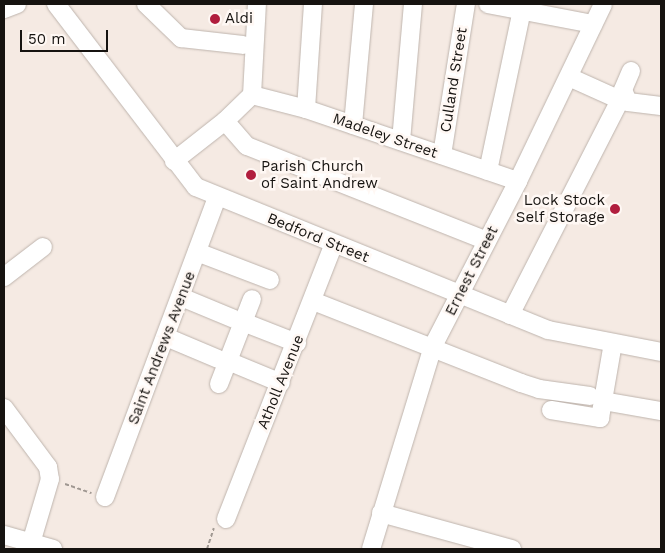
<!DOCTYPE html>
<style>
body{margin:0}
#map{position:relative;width:665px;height:553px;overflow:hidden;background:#f5eae3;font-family:"Work Sans",sans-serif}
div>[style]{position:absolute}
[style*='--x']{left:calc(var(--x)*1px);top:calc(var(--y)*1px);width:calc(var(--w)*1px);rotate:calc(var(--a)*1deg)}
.path>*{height:2px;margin-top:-1px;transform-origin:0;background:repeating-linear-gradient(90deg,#a09892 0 4px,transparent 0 6.5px)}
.roads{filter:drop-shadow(0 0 1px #beb4ad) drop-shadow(0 0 1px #beb4ad)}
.minor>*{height:18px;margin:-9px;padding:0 9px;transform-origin:9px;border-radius:9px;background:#fff}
.dots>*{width:14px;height:14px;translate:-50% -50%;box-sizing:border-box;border:2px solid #fff8f4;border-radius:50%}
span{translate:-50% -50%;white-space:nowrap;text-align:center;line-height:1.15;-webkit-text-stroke:5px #fff8f4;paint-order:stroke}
.poi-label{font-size:15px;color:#161310}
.left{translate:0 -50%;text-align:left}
.right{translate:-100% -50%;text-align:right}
.street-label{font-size:15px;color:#161310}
.frame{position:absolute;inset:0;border:5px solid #161310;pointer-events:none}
.scale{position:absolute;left:20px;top:30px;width:88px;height:22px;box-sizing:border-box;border:2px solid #161310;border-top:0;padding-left:6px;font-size:15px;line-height:18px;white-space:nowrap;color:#161310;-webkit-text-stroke:4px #fff8f4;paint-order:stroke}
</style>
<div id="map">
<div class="path">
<i style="--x:65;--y:484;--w:28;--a:19"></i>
<i style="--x:207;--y:549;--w:22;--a:-72"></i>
</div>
<div class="roads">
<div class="minor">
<i style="--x:56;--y:4;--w:230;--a:52.6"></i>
<i style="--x:196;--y:187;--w:380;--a:22.1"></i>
<i style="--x:548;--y:330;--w:115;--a:11"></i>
<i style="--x:146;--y:4;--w:49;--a:44.2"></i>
<i style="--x:181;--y:38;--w:62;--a:6.4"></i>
<i style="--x:488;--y:4;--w:107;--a:10.8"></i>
<i style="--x:4;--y:9;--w:14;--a:-21"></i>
<i style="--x:631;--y:71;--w:21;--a:113"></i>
<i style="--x:623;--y:90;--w:13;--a:67"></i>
<i style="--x:628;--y:102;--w:33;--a:7"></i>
<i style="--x:252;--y:95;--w:56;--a:14.5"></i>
<i style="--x:306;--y:109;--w:224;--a:18.8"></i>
<i style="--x:306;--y:109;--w:105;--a:-86.2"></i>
<i style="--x:225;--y:121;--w:33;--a:49"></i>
<i style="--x:247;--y:146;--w:258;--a:21.6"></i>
<i style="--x:353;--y:125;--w:121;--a:-84.8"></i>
<i style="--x:401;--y:141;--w:138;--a:-85"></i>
<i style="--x:442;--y:155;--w:153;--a:-81"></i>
<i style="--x:174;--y:161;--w:65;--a:-38.1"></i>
<i style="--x:225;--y:121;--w:37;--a:-44"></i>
<i style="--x:252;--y:95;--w:91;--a:-86.9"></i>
<i style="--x:488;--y:171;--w:166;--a:-78.1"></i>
<i style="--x:197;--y:252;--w:78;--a:21"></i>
<i style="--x:4;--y:277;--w:49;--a:-37.6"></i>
<i style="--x:181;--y:297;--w:57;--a:22.5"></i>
<i style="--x:313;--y:301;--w:224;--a:21.5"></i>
<i style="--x:521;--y:383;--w:19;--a:18"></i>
<i style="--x:539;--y:389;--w:51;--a:7.8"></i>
<i style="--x:510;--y:315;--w:242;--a:-62.9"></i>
<i style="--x:620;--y:100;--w:56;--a:-155.7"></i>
<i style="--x:243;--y:322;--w:58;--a:21.3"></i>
<i style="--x:166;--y:337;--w:56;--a:22.9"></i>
<i style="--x:228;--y:361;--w:57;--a:22.5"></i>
<i style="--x:219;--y:384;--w:91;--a:-68.8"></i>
<i style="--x:603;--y:401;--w:59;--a:9.8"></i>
<i style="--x:4;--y:408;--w:74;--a:53.3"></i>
<i style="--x:48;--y:467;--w:12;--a:81"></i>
<i style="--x:50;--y:479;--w:67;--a:106.5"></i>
<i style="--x:551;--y:410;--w:50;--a:9.3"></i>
<i style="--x:600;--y:418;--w:76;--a:-80.2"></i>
<i style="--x:105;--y:497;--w:319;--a:-69.5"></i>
<i style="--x:381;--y:513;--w:136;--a:15.4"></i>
<i style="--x:226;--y:519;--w:295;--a:-68.6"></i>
<i style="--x:4;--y:535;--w:51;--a:15.9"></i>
<i style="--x:371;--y:549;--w:212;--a:-73"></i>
<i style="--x:433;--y:346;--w:186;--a:-62.7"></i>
<i style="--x:518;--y:181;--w:196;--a:-64.3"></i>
</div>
</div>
<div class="dots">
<i style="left:215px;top:19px;background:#b11e3e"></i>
<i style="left:251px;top:175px;background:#b11e3e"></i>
<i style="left:615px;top:209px;background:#b11e3e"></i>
</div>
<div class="poi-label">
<span class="left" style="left:225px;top:19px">Aldi</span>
<span class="left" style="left:261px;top:175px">Parish Church<br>of Saint Andrew</span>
<span class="right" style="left:605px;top:209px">Lock Stock<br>Self Storage</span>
</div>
<div class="street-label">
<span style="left:454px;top:80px;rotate:-81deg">Culland Street</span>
<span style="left:385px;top:136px;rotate:19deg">Madeley Street</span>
<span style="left:318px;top:238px;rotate:22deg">Bedford Street</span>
<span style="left:472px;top:271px;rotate:-63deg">Ernest Street</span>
<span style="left:162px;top:348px;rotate:-69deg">Saint Andrews Avenue</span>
<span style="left:281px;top:382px;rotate:-68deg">Atholl Avenue</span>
</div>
<div class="frame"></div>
<div class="scale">50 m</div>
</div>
